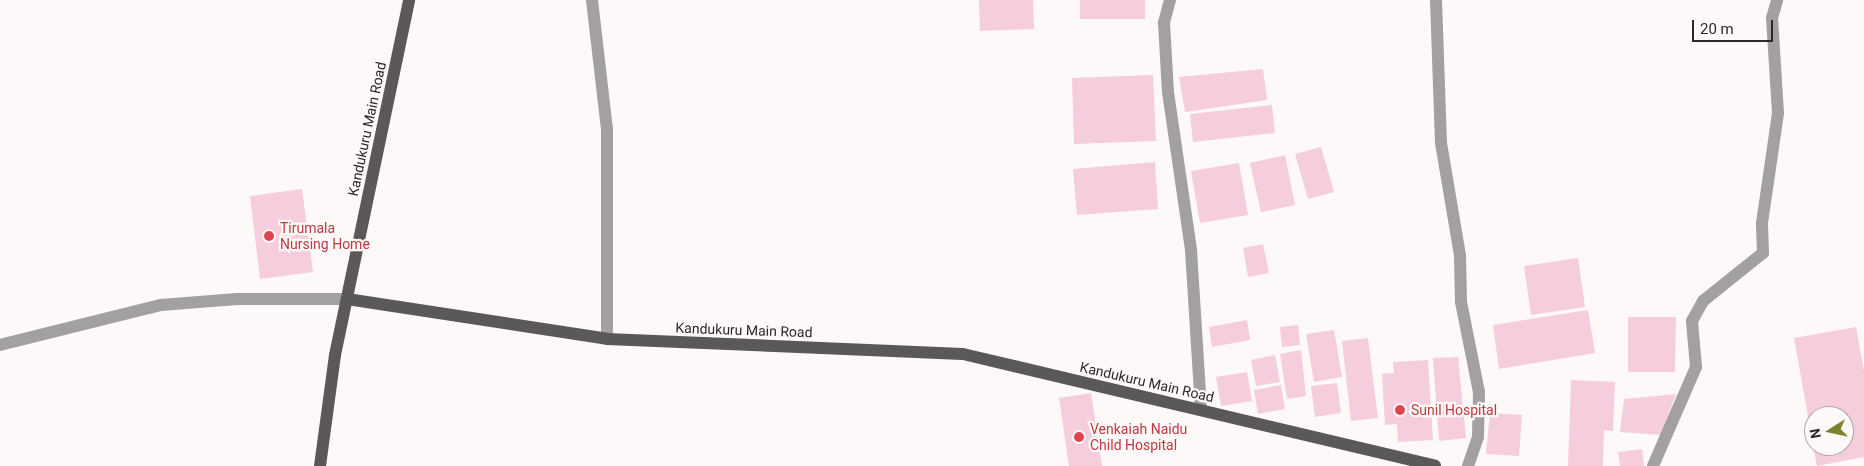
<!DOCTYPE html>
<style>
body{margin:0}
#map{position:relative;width:1864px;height:466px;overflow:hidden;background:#fdf9f8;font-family:Roboto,sans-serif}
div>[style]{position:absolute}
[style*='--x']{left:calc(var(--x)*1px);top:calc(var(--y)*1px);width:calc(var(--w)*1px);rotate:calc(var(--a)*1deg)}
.building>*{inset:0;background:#f5cddc}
.street>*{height:12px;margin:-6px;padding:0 6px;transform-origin:6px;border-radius:6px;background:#a2a0a0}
.primary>*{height:12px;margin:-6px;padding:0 6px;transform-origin:6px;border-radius:6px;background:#5b5858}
.dots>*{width:14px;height:14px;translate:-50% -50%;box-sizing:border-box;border:2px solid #fdf9f8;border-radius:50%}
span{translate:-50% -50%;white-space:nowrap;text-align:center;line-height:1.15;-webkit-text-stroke:4.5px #fdf9f8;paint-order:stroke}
.street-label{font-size:14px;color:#2a2929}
.health-label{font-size:14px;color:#be3a42}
.left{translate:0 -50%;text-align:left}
.north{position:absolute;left:1804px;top:406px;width:50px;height:50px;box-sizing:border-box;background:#fdf9f8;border:1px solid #a9a6a5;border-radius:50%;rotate:260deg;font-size:14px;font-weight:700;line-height:20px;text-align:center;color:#2a2929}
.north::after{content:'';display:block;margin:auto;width:18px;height:22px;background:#7f822c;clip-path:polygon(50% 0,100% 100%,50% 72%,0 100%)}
.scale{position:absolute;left:1692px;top:20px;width:81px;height:22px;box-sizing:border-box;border:2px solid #2a2929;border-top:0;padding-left:6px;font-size:15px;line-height:18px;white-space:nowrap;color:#2a2929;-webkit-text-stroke:4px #fdf9f8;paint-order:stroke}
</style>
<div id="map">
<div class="building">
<i style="clip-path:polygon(979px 0,1033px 0,1034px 29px,980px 31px)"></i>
<i style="clip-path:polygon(1080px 0,1145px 0,1145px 19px,1080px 19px)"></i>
<i style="clip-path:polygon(1263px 69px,1267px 100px,1185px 112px,1179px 77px)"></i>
<i style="clip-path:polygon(1153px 75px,1156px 141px,1074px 144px,1072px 78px)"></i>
<i style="clip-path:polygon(1272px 105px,1275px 133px,1193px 142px,1190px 114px)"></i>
<i style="clip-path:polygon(1321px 147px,1334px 192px,1308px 199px,1295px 154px)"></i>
<i style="clip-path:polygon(1285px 155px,1295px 205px,1261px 212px,1250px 163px)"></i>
<i style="clip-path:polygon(1155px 162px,1158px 209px,1077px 215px,1073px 169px)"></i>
<i style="clip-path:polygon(1239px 163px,1248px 215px,1200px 223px,1191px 171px)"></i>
<i style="clip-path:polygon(302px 189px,313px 272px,260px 279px,250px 196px)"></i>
<i style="clip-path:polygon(1263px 244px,1269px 273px,1248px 277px,1243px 248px)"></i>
<i style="clip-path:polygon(1578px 258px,1585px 307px,1531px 315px,1524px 266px)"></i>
<i style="clip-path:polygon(1588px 310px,1595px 353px,1499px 369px,1493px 325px)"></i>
<i style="clip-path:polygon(1628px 317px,1676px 317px,1675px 372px,1628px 372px)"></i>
<i style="clip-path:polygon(1247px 320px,1250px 340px,1212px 347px,1209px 327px)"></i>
<i style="clip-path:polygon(1298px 325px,1300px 345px,1282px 347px,1280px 327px)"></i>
<i style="clip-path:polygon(1856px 327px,1864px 371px,1864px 457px,1817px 466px,1813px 446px,1844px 446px,1844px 416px,1814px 416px,1813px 444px,1794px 338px)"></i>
<i style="clip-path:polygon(1334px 330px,1342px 377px,1314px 382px,1306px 334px)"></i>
<i style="clip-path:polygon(1368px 338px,1378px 418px,1351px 421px,1342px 341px)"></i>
<i style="clip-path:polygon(1301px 350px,1306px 396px,1287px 399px,1280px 354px)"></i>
<i style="clip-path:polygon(1275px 355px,1280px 382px,1256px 386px,1251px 360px)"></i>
<i style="clip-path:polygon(1458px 357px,1466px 438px,1439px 441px,1433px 358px)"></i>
<i style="clip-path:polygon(1428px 360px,1433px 440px,1398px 442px,1397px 424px,1385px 425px,1382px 374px,1394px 373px,1393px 362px)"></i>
<i style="clip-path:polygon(1247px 372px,1252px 401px,1221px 406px,1216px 377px)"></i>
<i style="clip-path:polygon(1571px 380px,1615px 382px,1613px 431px,1604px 430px,1603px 466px,1568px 466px)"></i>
<i style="clip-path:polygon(1337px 383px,1341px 413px,1315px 417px,1311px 386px)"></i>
<i style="clip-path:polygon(1281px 385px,1285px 409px,1258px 414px,1254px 390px)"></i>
<i style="clip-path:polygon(1091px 393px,1102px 466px,1069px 466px,1059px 398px)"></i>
<i style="clip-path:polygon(1676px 394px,1661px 435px,1620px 432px,1624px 399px)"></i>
<i style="clip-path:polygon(1490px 413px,1522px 415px,1519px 456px,1486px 454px)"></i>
<i style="clip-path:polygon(1642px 449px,1644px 466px,1620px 466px,1618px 452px)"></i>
</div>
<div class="street">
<i style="--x:592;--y:0;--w:130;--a:83.4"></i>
<i style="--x:607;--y:129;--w:210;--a:90"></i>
<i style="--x:1170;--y:0;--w:24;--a:105"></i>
<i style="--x:1164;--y:23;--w:69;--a:86.7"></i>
<i style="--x:1168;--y:92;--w:160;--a:81.7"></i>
<i style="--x:1191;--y:250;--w:160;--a:86.4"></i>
<i style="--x:1436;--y:0;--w:143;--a:88"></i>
<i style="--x:1441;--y:143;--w:114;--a:80.4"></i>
<i style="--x:1460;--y:255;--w:47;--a:88.8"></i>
<i style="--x:1461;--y:302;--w:92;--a:78.7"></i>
<i style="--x:1479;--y:392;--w:45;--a:91.3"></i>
<i style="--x:1478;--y:437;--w:31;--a:109"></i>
<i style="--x:0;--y:345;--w:166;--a:-14"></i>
<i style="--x:161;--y:305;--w:76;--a:-4.5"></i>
<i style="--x:237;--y:299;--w:110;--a:0"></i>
<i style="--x:1653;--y:466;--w:108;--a:-66.5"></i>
<i style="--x:1696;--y:367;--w:46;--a:-95"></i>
<i style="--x:1692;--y:321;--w:23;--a:-61"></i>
<i style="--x:1703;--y:301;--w:77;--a:-38.7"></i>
<i style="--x:1763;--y:253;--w:30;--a:-92"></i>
<i style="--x:1762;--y:223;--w:111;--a:-81.7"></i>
<i style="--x:1778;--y:113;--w:95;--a:-93.6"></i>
<i style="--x:1772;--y:18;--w:19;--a:-74"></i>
</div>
<div class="primary">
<i style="--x:347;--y:299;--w:263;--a:8.7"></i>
<i style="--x:607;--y:339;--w:356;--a:2.4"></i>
<i style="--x:963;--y:354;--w:485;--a:13.3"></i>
<i style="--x:320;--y:466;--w:112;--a:-82.3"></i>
<i style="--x:335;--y:355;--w:363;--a:-78.2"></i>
</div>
<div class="dots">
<i style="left:269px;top:236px;background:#e0444e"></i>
<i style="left:1400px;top:410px;background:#e0444e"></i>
<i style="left:1079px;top:437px;background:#e0444e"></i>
</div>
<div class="street-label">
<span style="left:367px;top:129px;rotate:-78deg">Kandukuru Main Road</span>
<span style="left:744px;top:330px;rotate:2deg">Kandukuru Main Road</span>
<span style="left:1147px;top:382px;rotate:13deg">Kandukuru Main Road</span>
</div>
<div class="health-label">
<span class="left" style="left:280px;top:236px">Tirumala<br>Nursing Home</span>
<span class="left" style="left:1411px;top:410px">Sunil Hospital</span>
<span class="left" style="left:1090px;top:437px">Venkaiah Naidu<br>Child Hospital</span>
</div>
<div class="north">N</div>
<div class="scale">20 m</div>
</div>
